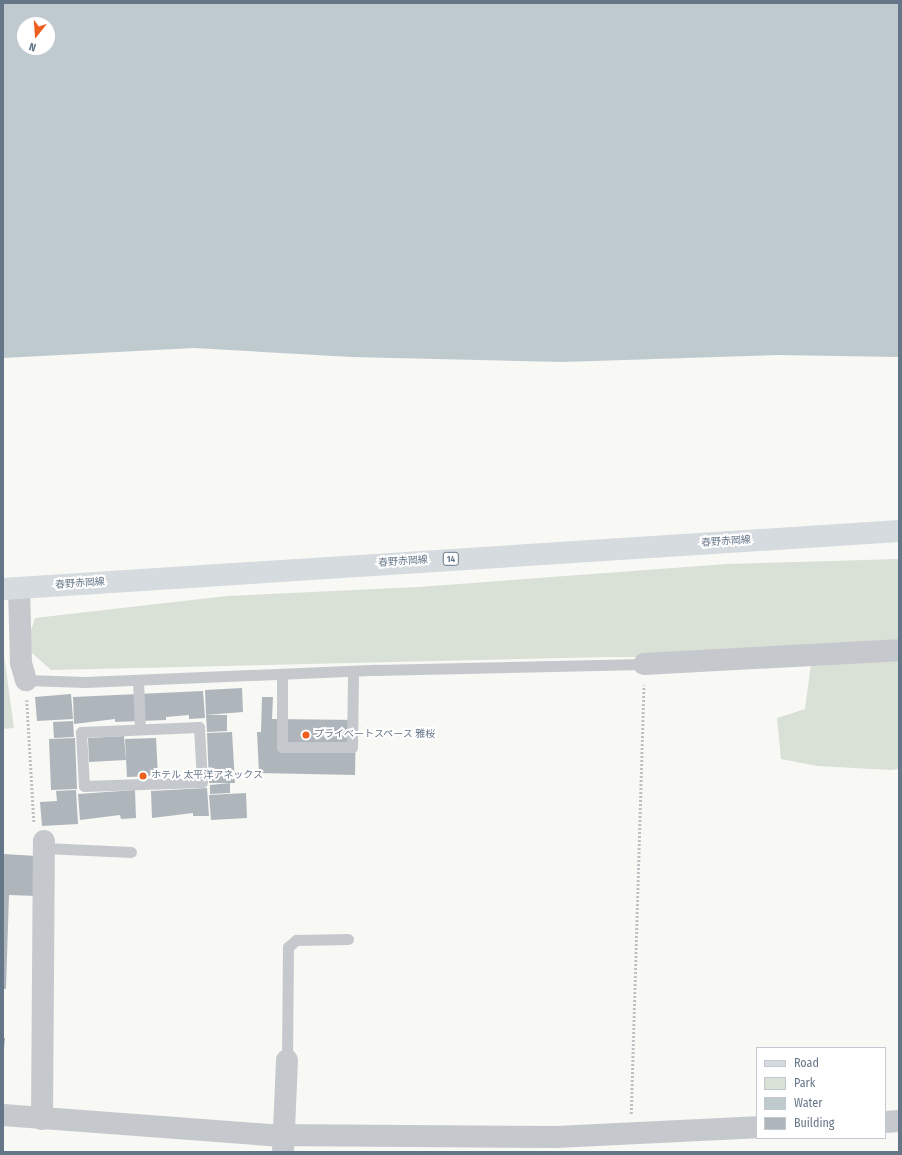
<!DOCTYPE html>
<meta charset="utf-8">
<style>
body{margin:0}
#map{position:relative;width:902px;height:1155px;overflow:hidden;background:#f8f8f5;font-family:"Fira Sans Condensed","Noto Sans JP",sans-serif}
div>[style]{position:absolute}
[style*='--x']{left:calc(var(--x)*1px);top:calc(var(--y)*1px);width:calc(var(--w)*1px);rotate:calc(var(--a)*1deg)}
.green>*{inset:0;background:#d9e0d6}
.water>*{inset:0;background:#bfcacf}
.building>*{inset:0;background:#aeb6bc}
.path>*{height:2.5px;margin-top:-1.25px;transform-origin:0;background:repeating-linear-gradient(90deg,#bec1c3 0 2px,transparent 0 4px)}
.lane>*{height:11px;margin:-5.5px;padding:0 5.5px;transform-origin:5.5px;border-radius:5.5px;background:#c5c9cd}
.street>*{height:22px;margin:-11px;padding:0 11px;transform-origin:11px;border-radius:11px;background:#c5c9cd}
.primary>*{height:22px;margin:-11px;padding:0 11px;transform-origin:11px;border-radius:11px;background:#d6dbe0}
.dots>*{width:11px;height:11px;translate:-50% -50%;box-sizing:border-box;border:2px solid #fff;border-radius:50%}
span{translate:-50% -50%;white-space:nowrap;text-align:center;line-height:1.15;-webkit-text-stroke:4px #fff;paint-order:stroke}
.shield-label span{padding:1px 3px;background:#fff;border:1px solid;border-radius:3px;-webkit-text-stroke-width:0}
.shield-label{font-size:9px;color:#657688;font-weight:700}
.street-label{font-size:10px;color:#657688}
.poi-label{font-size:10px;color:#657688}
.left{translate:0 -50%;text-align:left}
.frame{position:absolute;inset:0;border:4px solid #657688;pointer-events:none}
.legend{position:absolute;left:756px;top:1047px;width:130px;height:92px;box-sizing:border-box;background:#fff;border:1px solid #c1c8cf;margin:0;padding:5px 7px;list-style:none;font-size:12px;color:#657688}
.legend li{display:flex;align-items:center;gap:8px;height:20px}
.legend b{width:20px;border:1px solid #c1c8cf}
.north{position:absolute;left:16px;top:16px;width:40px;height:40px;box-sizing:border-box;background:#fff;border:1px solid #c1c8cf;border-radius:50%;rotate:197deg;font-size:11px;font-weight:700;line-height:16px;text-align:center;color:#657688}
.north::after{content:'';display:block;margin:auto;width:14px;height:18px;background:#ee5f1e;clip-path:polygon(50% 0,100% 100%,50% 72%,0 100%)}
</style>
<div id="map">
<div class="green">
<i style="clip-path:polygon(899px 559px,899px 769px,891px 770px,817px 766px,781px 759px,777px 718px,805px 709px,812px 657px,607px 657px,51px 670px,31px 652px,31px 630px,35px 618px,227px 596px,418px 587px,727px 564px)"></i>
<i style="clip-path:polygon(3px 650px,5px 663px,14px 728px,3px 729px)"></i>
</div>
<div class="water">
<i style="clip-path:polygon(evenodd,3px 3px,899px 3px,899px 357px,777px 355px,562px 362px,351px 357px,194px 348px,3px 358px,3px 3px,24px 24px,48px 24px,48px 48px,24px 48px,24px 24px)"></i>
</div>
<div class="building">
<i style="clip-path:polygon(242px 688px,243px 712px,206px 715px,205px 690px)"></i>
<i style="clip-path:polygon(203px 691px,205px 718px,189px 719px,189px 715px,166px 717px,166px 720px,115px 722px,115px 719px,74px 724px,73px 697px)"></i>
<i style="clip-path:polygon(71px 694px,73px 719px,37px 721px,35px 697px)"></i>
<i style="clip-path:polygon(262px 697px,273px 697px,272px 719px,356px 720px,355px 775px,259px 773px,257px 732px,261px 732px)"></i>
<i style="clip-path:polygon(206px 715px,227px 715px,227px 731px,207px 732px)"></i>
<i style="clip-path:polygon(73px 721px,74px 737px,54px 738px,53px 722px)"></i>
<i style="clip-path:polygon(232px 732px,235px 783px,209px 783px,207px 733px)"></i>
<i style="clip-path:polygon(124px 736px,126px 760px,89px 762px,88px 738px)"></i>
<i style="clip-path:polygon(75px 738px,77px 789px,51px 790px,49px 739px)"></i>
<i style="clip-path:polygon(156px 738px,158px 776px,127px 777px,125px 739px)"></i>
<i style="clip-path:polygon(230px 783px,230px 793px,210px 794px,210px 785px)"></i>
<i style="clip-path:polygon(207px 788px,209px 816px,193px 816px,193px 813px,152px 818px,151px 791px)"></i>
<i style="clip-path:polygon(76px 790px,78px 824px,42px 826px,40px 802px,57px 801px,56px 791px)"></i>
<i style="clip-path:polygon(135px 790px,136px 818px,121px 819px,120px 815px,80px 820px,78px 794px)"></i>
<i style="clip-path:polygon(246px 793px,247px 818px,211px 820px,209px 795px)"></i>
<i style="clip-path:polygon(3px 854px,37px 856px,36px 896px,9px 895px,6px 989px,3px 989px)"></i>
<i style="clip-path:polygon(3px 1038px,5px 1038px,4px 1050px,3px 1050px)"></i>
</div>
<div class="path">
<i style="--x:27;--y:700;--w:123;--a:86.7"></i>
<i style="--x:631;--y:1114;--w:429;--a:-88.3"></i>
</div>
<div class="lane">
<i style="--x:282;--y:675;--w:72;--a:90"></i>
<i style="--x:282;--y:747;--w:70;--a:0"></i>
<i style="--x:352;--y:747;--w:74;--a:-89.2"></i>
<i style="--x:26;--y:680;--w:59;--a:1.9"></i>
<i style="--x:85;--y:682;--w:291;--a:-2.4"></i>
<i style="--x:376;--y:670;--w:268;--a:-1.3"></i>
<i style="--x:138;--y:680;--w:49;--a:87.7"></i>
<i style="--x:199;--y:727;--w:55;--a:86.9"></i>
<i style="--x:202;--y:782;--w:118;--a:178.1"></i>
<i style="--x:84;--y:786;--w:54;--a:-93.2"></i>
<i style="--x:81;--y:732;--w:118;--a:-2.4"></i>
<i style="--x:44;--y:848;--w:87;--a:2.6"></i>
<i style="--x:287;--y:1060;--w:113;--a:-89.5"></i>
<i style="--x:288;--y:947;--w:11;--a:-41"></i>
<i style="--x:296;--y:940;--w:52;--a:-1.1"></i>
</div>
<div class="street">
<i style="--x:19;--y:588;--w:75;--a:88.5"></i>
<i style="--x:21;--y:663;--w:18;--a:74"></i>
<i style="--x:644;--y:664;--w:255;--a:-3.1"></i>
<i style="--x:3;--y:1115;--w:270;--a:4.3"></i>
<i style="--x:272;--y:1135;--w:284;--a:0.4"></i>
<i style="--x:556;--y:1137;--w:201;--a:-2.8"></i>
<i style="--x:42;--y:1119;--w:278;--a:-89.6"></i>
<i style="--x:885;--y:1122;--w:14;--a:-4"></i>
<i style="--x:283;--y:1152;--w:92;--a:-87.5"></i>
</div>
<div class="primary">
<i style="--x:3;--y:589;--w:898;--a:-3.7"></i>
</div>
<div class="dots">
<i style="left:306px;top:735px;background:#ee5f1e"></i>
<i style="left:143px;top:776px;background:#ee5f1e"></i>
</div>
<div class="shield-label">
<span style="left:451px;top:559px">14</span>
</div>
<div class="street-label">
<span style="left:726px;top:542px;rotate:-4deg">春野赤岡線</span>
<span style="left:403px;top:562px;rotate:-4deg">春野赤岡線</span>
<span style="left:80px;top:584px;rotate:-4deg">春野赤岡線</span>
</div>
<div class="poi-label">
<span class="left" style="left:314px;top:735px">プライベートスペース 雅桜</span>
<span class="left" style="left:151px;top:776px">ホテル 太平洋アネックス</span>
</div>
<div class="frame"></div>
<ul class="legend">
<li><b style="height:5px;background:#d6dbe0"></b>Road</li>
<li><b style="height:11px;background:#d9e0d6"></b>Park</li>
<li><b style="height:11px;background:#bfcacf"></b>Water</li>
<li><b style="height:11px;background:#aeb6bc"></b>Building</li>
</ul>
<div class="north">N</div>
</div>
